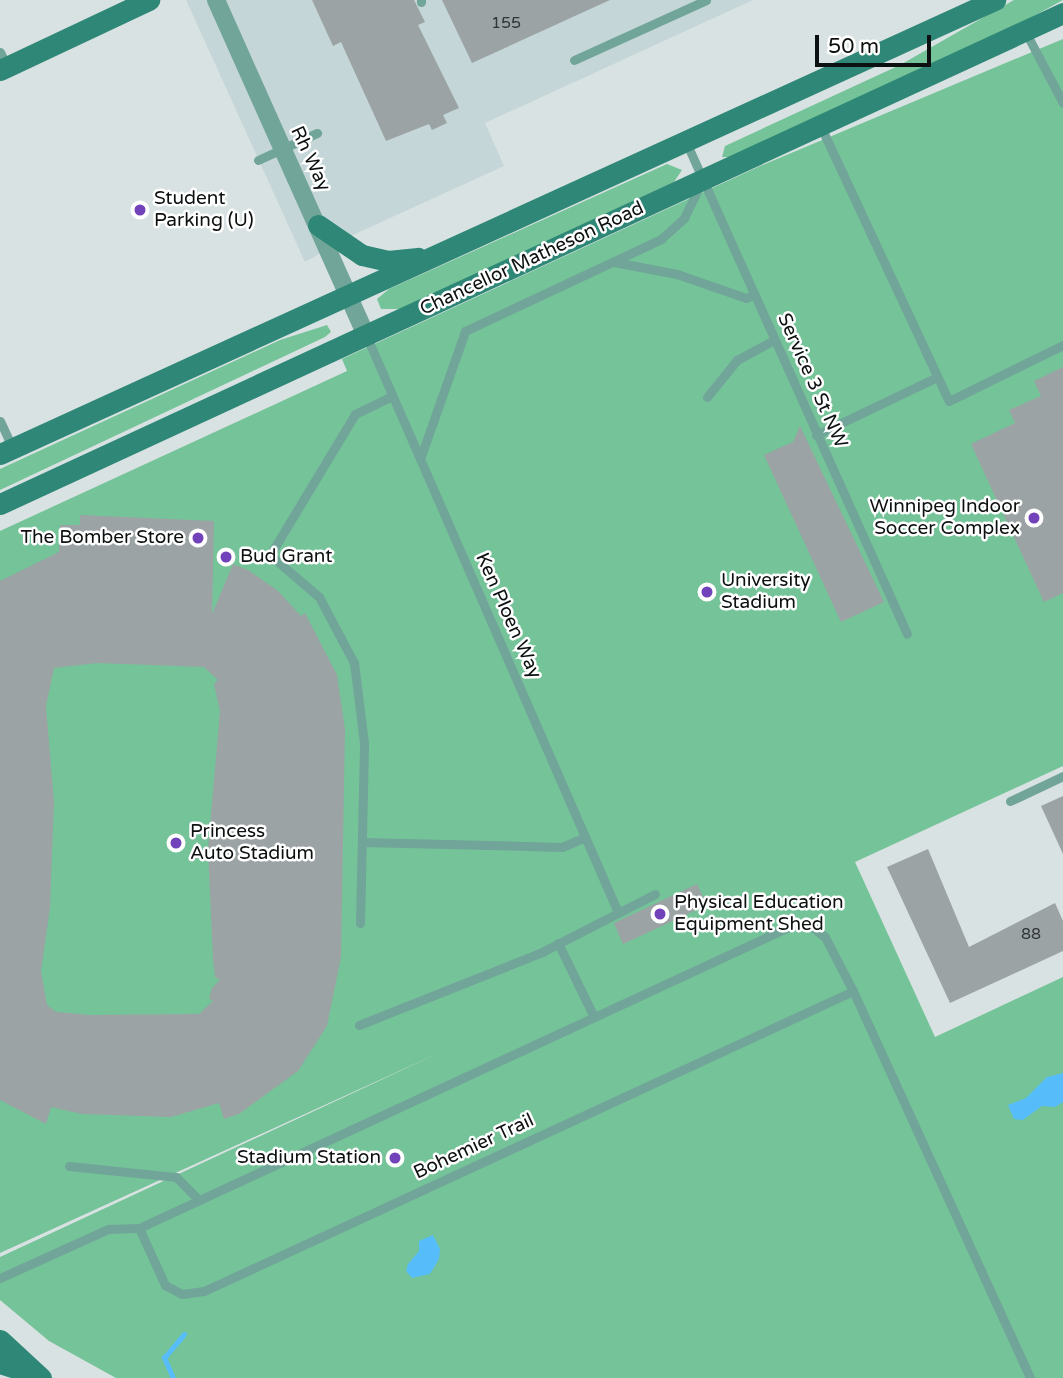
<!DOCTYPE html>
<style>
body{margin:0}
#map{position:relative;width:1063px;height:1378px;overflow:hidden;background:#d9e2e2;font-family:"Varela Round",sans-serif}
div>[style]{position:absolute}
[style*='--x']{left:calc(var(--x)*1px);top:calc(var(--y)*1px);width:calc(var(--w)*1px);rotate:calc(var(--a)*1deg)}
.built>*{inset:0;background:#c4d6d7}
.green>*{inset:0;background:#75c398}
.water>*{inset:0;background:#57bdfa}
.stream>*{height:4.5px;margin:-2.25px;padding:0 2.25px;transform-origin:2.25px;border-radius:2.25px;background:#57bdfa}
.building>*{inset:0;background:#9ba3a5}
.lane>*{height:9px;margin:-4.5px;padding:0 4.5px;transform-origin:4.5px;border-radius:4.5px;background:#71a599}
.street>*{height:18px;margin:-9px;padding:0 9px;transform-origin:9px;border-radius:9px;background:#71a599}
.secondary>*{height:21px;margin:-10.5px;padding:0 10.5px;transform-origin:10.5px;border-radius:10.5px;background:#2f8877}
.dots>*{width:19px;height:19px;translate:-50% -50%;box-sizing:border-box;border:4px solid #fff;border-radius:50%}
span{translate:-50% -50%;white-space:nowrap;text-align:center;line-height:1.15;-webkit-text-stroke:5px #fff;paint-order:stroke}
.number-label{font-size:16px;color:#303535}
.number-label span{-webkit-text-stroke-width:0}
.street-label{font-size:19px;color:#0d1010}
.poi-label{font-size:19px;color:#0d1010}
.left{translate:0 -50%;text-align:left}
.right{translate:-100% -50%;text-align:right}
.scale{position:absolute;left:815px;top:35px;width:116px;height:32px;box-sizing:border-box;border:4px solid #0d1010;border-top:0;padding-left:9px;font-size:21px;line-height:24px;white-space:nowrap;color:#0d1010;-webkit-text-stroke:5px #fff;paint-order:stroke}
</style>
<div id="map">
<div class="built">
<i style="clip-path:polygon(186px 0,753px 0,485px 123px,504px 166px,355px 234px,305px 262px)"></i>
</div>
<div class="green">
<i style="clip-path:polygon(1014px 0,1063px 0,1001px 34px,736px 157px,722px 157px,725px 146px,900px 65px)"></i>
<i style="clip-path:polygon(1063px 39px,1063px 766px,855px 862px,935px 1037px,1063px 977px,1063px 1378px,116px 1378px,49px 1341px,0 1300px,0 1257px,441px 1052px,0 1253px,0 531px,347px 371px,342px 359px,355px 353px,760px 166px)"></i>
<i style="clip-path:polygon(667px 164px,682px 170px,674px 182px,403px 309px,381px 309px,377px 299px,389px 289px)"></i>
<i style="clip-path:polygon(327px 325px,331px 332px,325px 337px,0 490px,0 469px,280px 340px)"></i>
</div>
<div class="water">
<i style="clip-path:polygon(1063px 1073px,1063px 1102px,1055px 1107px,1042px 1106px,1023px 1120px,1014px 1119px,1008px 1105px,1026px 1098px,1047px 1077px)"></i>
<i style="clip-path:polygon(433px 1235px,440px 1249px,439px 1259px,430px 1274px,412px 1278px,406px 1271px,408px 1264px,419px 1251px,419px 1241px)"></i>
</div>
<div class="stream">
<i style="--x:173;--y:1378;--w:22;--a:-114"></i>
<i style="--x:164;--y:1358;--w:31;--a:-50"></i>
</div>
<div class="building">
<i style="clip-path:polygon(312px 0,414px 0,425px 22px,418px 25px,459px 108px,443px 115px,447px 123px,432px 130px,429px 124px,386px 141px,341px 42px,333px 46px)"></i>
<i style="clip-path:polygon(442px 0,610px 0,472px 63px)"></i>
<i style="clip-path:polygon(1063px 367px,1063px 593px,1044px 602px,971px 444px,1015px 423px,1009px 410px,1041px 396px,1034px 381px)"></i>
<i style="clip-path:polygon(800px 426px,884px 602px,841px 622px,764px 455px,793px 442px)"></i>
<i style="clip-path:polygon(evenodd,80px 515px,214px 521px,212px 614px,233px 564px,248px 570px,277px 590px,301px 616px,305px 613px,337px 675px,345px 729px,341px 957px,327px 1026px,298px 1071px,239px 1114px,224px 1119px,219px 1103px,171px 1117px,82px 1114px,51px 1107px,46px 1124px,0 1100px,0 581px,59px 552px,60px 525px,80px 525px,80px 515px,97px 663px,204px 667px,218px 680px,214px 684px,220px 711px,208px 849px,213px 959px,215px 977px,220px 980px,212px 988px,209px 998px,213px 1001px,199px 1014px,91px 1015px,56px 1012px,47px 1005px,41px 971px,50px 908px,54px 802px,46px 706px,54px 668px,97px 663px)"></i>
<i style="clip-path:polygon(1063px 796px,1063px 854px,1041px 806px)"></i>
<i style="clip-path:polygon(928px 849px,969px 947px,1055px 903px,1063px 921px,1063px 951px,950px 1003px,887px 867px)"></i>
<i style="clip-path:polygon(697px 884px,707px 905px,623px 944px,614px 923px)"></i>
</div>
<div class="lane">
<i style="--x:421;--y:0;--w:2;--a:90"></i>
<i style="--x:1025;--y:31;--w:81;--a:62.2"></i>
<i style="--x:0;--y:52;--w:17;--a:65"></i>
<i style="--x:574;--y:60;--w:145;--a:-24.4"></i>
<i style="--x:821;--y:127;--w:302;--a:65"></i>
<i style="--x:949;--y:401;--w:127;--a:-26.2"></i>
<i style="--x:686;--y:142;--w:539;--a:65.81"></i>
<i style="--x:258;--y:160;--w:65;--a:-24.6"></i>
<i style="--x:614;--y:262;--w:64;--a:10.8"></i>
<i style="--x:677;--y:274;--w:73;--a:19.2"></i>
<i style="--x:746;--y:298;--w:9;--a:-21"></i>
<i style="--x:366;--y:335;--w:627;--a:66.42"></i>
<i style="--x:707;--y:397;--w:48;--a:-51"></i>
<i style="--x:737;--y:360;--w:42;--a:-28.4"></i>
<i style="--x:0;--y:421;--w:29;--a:65"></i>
<i style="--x:816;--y:435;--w:132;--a:-25.6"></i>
<i style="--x:420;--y:459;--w:136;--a:-70.6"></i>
<i style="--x:465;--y:331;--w:217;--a:-25.1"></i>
<i style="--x:661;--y:239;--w:31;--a:-42"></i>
<i style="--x:684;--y:218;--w:37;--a:-64"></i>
<i style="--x:1010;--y:801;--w:59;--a:-25.3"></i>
<i style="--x:362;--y:842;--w:200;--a:1.4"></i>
<i style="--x:562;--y:847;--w:25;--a:-23"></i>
<i style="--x:360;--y:923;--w:180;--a:-88.7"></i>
<i style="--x:364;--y:743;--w:81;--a:-97.1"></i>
<i style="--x:354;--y:663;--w:75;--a:-117.9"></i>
<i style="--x:319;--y:597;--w:65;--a:-139.4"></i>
<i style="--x:270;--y:555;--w:165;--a:-58.9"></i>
<i style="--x:355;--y:414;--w:41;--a:-25.9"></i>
<i style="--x:558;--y:943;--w:82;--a:64.1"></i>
<i style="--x:359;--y:1025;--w:197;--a:-21.7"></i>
<i style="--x:542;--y:952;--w:127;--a:-27.2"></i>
<i style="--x:69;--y:1166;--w:108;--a:5.9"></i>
<i style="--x:176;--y:1177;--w:33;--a:45"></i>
<i style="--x:139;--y:1228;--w:63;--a:65.5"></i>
<i style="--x:165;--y:1285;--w:19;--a:28"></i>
<i style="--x:182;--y:1294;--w:22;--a:-8"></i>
<i style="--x:204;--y:1291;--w:715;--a:-24.81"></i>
<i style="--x:0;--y:1278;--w:119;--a:-24.4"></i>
<i style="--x:108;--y:1229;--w:31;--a:-2"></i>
<i style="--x:139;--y:1228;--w:721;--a:-24.86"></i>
<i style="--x:793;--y:925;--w:18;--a:3"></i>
<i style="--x:811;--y:926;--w:18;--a:38"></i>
<i style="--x:825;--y:937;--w:61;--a:62.6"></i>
<i style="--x:853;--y:991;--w:426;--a:65.4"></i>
</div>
<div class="street">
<i style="--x:216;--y:0;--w:367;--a:65.9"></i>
</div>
<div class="secondary">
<i style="--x:0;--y:70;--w:165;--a:-25.2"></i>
<i style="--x:318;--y:225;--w:53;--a:34.3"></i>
<i style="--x:362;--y:255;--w:27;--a:13"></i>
<i style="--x:388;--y:261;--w:30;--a:-6"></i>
<i style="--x:0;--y:454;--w:1094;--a:-24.53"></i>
<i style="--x:0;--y:504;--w:1171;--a:-24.79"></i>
<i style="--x:0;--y:1340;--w:56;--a:42.8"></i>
<i style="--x:0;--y:1363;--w:36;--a:18"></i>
</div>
<div class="dots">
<i style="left:140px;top:210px;background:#7142b9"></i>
<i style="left:1034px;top:518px;background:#7142b9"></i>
<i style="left:198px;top:538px;background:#7142b9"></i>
<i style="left:226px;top:557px;background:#7142b9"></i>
<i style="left:707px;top:592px;background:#7142b9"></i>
<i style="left:176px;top:843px;background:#7142b9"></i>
<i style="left:660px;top:914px;background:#7142b9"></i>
<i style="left:395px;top:1158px;background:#7142b9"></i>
</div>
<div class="number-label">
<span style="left:506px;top:23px">155</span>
<span style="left:1031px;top:934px">88</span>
</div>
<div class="street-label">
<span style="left:310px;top:159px;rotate:65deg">Rh Way</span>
<span style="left:532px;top:259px;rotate:-25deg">Chancellor Matheson Road</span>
<span style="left:812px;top:381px;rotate:66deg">Service 3 St NW</span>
<span style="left:508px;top:616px;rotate:66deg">Ken Ploen Way</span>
<span style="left:474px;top:1147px;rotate:-25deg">Bohemier Trail</span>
</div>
<div class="poi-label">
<span class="left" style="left:154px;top:210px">Student<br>Parking (U)</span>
<span class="right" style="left:1020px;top:518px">Winnipeg Indoor<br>Soccer Complex</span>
<span class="right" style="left:184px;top:538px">The Bomber Store</span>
<span class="left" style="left:240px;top:557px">Bud Grant</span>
<span class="left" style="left:721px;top:592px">University<br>Stadium</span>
<span class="left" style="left:190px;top:843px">Princess<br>Auto Stadium</span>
<span class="left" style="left:674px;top:914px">Physical Education<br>Equipment Shed</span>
<span class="right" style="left:381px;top:1158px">Stadium Station</span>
</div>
<div class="scale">50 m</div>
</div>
